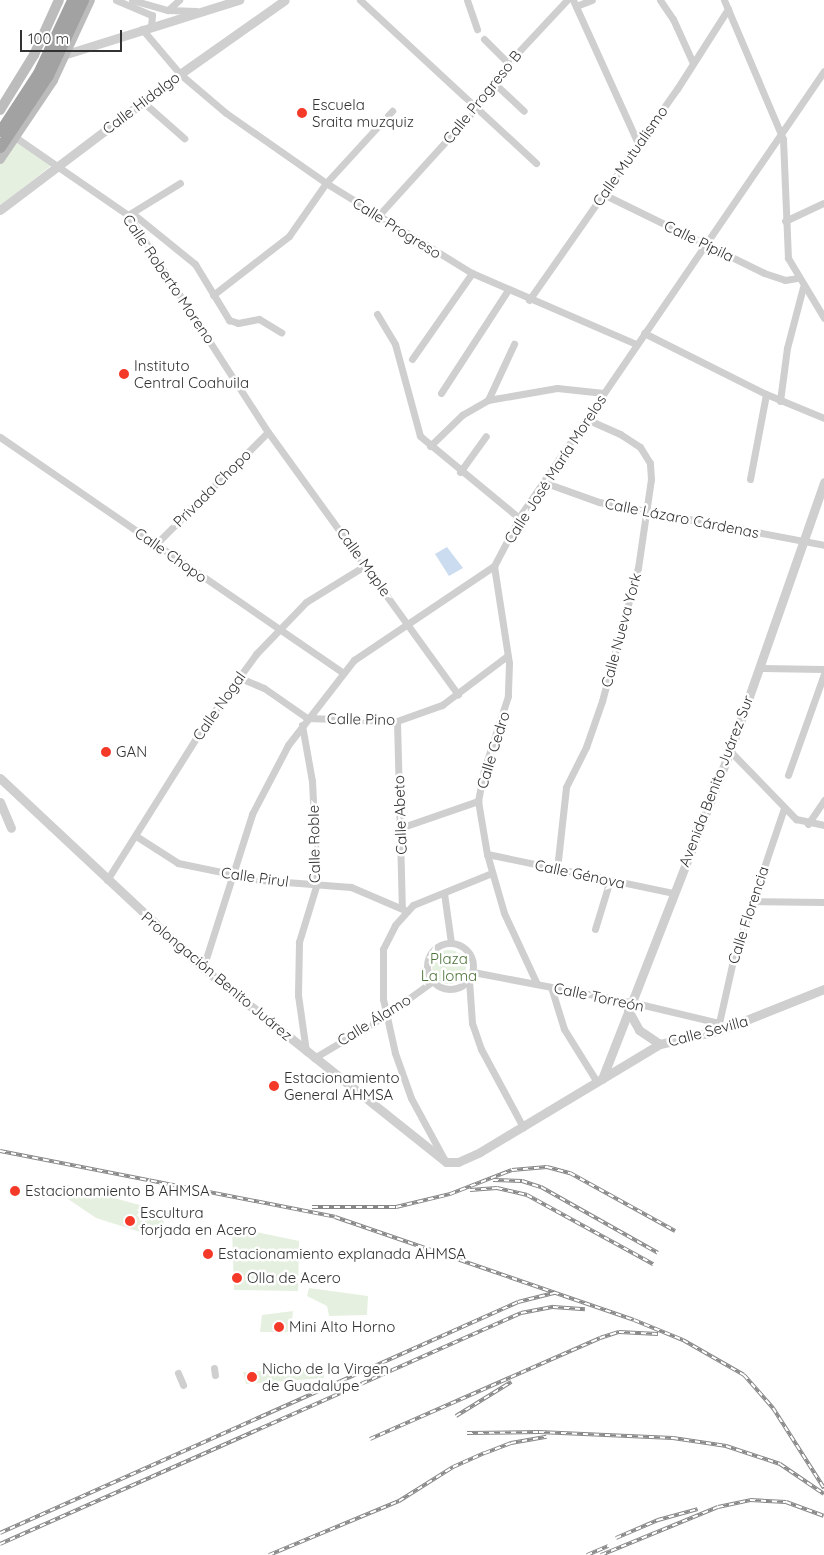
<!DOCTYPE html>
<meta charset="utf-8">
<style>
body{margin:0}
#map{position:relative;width:824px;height:1555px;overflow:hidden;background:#fff;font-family:Quicksand,sans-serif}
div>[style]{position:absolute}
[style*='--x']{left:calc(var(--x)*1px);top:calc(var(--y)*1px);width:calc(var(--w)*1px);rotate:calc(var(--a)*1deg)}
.green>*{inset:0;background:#e6f0e0}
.round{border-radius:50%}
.water>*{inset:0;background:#cbdcf0}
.minor>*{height:7px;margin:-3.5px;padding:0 3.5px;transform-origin:3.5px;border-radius:3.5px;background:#cfcfcf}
.minor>.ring{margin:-3.5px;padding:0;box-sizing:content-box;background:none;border:7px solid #cfcfcf;border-radius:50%}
.tertiary>*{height:9px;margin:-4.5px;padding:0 4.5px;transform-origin:4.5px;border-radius:4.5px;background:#cfcfcf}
.secondary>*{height:10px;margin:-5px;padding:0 5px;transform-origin:5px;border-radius:5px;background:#bcbcbc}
.rail>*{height:4px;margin-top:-2px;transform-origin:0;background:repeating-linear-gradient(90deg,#fff 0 5.5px,#878787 0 11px);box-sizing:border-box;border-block:1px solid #878787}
.trunk-bridge>*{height:11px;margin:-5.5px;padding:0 5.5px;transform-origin:5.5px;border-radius:5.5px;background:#a2a2a2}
.dots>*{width:14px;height:14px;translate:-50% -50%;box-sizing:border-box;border:2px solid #fff;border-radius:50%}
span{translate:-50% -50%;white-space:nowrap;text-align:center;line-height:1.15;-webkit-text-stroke:5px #fff;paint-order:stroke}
.street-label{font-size:15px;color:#323232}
.poi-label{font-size:15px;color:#323232}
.left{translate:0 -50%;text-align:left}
.park-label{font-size:15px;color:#4c733a}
.scale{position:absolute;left:20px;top:30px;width:102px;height:22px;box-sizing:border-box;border:2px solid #323232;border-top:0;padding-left:6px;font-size:15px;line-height:18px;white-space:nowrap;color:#323232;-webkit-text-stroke:4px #fff;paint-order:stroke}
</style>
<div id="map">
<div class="green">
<i style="clip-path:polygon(16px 142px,52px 165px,0 206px,0 164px)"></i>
<i class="round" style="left:432px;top:950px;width:34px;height:34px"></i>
<i style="clip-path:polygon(63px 1184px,158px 1210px,164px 1223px,153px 1236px,96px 1218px,68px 1199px)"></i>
<i style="clip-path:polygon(232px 1227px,299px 1241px,298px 1291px,234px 1290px)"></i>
<i style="clip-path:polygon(309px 1288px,368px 1296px,367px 1315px,329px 1316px,327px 1306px,307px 1296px)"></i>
<i style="clip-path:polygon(293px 1311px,291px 1332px,260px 1332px,262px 1315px)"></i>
<i style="clip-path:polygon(324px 1369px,324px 1378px,246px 1384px,243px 1372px)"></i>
</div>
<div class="water">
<i style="clip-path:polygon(447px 547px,463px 568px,449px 576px,435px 554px)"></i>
</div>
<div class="minor">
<i style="--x:116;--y:0;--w:39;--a:23"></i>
<i style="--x:152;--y:15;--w:12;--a:95"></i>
<i style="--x:132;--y:0;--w:37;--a:16"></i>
<i style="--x:168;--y:10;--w:28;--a:2"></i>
<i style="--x:360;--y:0;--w:240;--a:42.8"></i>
<i style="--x:467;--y:0;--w:31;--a:71"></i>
<i style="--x:573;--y:0;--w:157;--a:65.6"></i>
<i style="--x:660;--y:0;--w:23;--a:56"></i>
<i style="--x:673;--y:19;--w:48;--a:65.6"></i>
<i style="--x:724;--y:0;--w:151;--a:67"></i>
<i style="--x:783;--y:139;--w:119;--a:87.6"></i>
<i style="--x:788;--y:258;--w:70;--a:59"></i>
<i style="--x:576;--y:6;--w:17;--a:-21"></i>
<i style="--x:168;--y:10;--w:15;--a:-42"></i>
<i style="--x:142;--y:29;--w:59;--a:49.8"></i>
<i style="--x:180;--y:74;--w:60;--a:40.3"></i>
<i style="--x:226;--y:113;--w:122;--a:35"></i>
<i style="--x:326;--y:183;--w:172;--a:31.7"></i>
<i style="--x:472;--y:273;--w:179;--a:23.4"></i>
<i style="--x:484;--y:39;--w:34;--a:45"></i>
<i style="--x:493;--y:82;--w:42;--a:43.1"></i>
<i style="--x:143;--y:102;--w:55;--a:41.3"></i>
<i style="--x:15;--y:137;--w:137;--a:34.6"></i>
<i style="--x:128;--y:215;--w:258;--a:57.2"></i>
<i style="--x:268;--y:432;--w:324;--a:54.1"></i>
<i style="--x:603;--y:194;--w:179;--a:26.1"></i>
<i style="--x:764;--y:273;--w:22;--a:18"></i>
<i style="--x:785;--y:280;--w:12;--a:-9"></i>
<i style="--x:132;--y:213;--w:81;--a:39"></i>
<i style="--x:195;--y:264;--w:66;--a:58.7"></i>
<i style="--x:229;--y:320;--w:9;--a:18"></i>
<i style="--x:238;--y:323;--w:21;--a:-11"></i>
<i style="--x:259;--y:319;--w:26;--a:31"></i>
<i style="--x:128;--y:215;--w:61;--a:-31.6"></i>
<i style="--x:378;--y:216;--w:146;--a:-47.8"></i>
<i style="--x:476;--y:108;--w:55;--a:-54.6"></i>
<i style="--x:508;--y:63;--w:86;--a:-46.9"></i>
<i style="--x:785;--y:221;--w:42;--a:-25.3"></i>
<i style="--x:213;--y:295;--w:96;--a:-37.8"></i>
<i style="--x:289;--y:236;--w:65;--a:-55.1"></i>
<i style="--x:326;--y:183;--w:98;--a:-47.5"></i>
<i style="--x:529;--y:300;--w:258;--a:-55"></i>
<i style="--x:677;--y:89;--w:95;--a:-57.5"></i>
<i style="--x:377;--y:314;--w:35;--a:59"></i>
<i style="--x:395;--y:344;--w:95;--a:74.8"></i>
<i style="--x:420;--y:436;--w:129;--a:39.6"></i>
<i style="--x:644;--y:333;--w:136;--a:26.6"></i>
<i style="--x:766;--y:394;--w:63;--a:22.5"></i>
<i style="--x:412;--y:359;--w:105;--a:-55.1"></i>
<i style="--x:441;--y:393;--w:123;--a:-57"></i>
<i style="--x:488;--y:400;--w:62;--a:-65.1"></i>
<i style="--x:780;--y:401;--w:53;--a:-82.5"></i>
<i style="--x:787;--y:348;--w:63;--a:-75.3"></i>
<i style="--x:0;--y:437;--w:416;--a:34.5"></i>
<i style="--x:430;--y:446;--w:45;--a:-44.1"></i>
<i style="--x:462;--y:415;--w:30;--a:-30"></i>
<i style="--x:488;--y:400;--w:70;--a:-9.9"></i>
<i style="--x:557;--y:388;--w:47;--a:6.1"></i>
<i style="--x:460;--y:472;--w:44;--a:-54.2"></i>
<i style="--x:750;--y:479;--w:86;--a:-79.3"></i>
<i style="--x:543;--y:482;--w:59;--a:19.7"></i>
<i style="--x:599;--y:502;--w:229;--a:10.8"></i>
<i style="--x:156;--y:544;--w:158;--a:-45"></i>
<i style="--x:494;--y:566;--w:98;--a:81.2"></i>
<i style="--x:509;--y:663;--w:33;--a:92"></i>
<i style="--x:508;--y:696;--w:78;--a:108"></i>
<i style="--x:484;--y:770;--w:32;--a:101"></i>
<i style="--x:478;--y:801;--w:54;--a:80.4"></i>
<i style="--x:487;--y:854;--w:61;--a:73.9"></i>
<i style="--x:504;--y:913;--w:78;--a:65.1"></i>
<i style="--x:759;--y:668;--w:65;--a:0.9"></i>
<i style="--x:238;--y:677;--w:28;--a:23"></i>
<i style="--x:264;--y:688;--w:52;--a:34.9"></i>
<i style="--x:307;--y:718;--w:90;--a:1.9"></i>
<i style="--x:397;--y:721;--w:48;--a:-19.6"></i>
<i style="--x:442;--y:705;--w:81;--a:-37"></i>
<i style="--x:397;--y:721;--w:187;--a:88.5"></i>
<i style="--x:302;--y:725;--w:57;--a:79.9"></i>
<i style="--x:312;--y:781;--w:102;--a:87.2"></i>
<i style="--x:317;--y:883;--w:62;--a:107"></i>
<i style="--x:299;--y:942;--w:53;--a:91.1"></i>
<i style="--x:298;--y:995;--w:57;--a:81.9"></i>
<i style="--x:730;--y:751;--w:95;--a:45.9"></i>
<i style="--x:796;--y:819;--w:29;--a:12"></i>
<i style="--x:788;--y:775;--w:107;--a:-70.4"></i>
<i style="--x:808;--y:824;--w:29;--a:-56"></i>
<i style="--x:400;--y:828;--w:83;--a:-19.1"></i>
<i style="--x:136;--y:836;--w:50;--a:32.7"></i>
<i style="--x:178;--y:863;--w:84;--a:11.7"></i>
<i style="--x:260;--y:880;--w:91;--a:4.4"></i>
<i style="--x:351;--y:887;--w:61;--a:23.2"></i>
<i style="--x:487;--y:854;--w:191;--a:11.8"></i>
<i style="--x:557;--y:869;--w:82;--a:-83.7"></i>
<i style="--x:566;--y:787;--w:45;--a:-63.4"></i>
<i style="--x:586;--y:747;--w:49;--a:-70.8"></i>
<i style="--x:602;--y:701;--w:138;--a:-74.9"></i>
<i style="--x:638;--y:568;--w:90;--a:-81.7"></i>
<i style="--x:651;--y:479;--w:16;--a:-94"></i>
<i style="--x:650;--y:463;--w:19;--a:-122"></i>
<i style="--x:640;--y:447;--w:24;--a:-147"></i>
<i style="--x:620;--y:434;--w:37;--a:-156"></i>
<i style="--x:107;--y:880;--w:184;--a:-57.9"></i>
<i style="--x:205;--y:724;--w:87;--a:-53.9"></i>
<i style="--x:256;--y:654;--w:72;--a:-46.1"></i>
<i style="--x:306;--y:602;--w:70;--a:-31.7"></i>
<i style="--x:444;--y:893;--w:50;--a:82"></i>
<i style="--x:751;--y:901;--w:73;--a:0.8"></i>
<i style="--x:595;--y:929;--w:51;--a:-73"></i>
<i class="ring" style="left:427px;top:943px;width:39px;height:39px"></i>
<i style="--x:203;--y:968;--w:162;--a:-72.3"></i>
<i style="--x:252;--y:814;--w:78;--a:-62.4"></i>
<i style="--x:288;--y:745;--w:108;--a:-52.2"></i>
<i style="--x:354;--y:660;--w:169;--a:-33.9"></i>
<i style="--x:494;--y:566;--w:60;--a:-62.2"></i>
<i style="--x:522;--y:513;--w:535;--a:-55.66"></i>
<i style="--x:473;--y:972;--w:161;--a:10.8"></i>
<i style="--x:631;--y:1002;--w:90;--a:13.4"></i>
<i style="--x:719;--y:1023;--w:7;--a:74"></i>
<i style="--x:469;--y:980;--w:43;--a:86"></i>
<i style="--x:472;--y:1023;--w:28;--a:71"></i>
<i style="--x:481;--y:1049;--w:89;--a:61.7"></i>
<i style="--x:551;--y:987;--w:44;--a:72.8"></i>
<i style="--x:564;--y:1029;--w:62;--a:58.1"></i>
<i style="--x:719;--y:1023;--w:69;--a:-77.4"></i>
<i style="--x:734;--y:956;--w:156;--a:-71.3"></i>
<i style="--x:314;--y:1058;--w:84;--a:-30.8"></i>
<i style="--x:386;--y:1015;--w:58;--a:-35.9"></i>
<i style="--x:444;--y:1159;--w:69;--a:-118.4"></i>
<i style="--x:411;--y:1098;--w:48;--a:-109.6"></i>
<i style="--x:395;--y:1053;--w:55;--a:-102.5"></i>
<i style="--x:383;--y:999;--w:50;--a:-90"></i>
<i style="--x:383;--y:949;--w:27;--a:-63"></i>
<i style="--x:395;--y:925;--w:27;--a:-48"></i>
<i style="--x:413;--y:905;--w:85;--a:-22.1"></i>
<i style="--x:214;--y:1368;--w:7;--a:82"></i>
<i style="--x:178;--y:1373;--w:13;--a:67"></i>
</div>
<div class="tertiary">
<i style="--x:60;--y:56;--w:188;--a:-17.4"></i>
<i style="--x:0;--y:210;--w:226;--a:-37.1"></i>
<i style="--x:180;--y:74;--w:128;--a:-35.2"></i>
<i style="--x:0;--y:778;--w:278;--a:43.1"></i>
<i style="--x:203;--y:968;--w:311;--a:38.6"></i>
<i style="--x:446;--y:1162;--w:12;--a:0"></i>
<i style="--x:458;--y:1162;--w:24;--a:-24"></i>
<i style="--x:480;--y:1152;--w:210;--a:-31"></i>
<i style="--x:660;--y:1044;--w:63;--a:-12.9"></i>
<i style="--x:721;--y:1030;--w:111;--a:-21.7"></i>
<i style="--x:0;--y:802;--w:28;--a:67"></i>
<i style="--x:628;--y:1010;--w:23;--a:61"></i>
<i style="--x:639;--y:1030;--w:25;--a:34"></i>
<i style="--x:602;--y:1079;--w:352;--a:-68.7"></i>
<i style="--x:730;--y:751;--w:285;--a:-70.7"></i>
</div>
<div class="secondary">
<i style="--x:0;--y:110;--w:65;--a:-58.3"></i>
<i style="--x:34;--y:55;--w:60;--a:-65.6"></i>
<i style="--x:0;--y:159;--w:95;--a:-56.1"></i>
<i style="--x:53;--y:80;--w:88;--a:-65.2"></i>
</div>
<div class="rail">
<i style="--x:0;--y:1151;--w:341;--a:11.1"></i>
<i style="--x:335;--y:1217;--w:316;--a:19"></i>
<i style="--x:634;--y:1320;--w:53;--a:22.2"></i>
<i style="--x:683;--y:1340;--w:70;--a:29.8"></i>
<i style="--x:744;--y:1375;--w:44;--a:48.7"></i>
<i style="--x:773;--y:1408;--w:95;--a:57.5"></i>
<i style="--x:493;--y:1180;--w:29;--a:2"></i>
<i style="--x:522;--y:1181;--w:20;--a:18"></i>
<i style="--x:541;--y:1187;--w:134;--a:29.4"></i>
<i style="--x:470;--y:1190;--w:27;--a:-4"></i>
<i style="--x:497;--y:1188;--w:31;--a:13"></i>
<i style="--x:527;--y:1195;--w:144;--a:28.7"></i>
<i style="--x:312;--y:1207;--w:84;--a:0"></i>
<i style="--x:396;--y:1207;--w:56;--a:-13.5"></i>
<i style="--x:450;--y:1194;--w:66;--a:-21.2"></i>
<i style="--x:512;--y:1170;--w:35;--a:-5"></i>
<i style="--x:547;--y:1167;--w:24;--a:15"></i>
<i style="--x:570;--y:1173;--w:120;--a:28.9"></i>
<i style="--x:456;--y:1416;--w:65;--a:-31.7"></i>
<i style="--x:467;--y:1433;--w:72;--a:-0.8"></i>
<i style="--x:539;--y:1432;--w:134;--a:2.6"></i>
<i style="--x:673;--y:1438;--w:54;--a:8.6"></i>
<i style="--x:726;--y:1446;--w:57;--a:18.4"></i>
<i style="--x:780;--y:1464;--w:53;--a:34.3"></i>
<i style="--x:370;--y:1439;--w:251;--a:-23.7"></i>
<i style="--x:600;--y:1338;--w:20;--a:-18"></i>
<i style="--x:619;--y:1332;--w:39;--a:3"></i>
<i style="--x:0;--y:1533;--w:567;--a:-24.03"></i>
<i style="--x:518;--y:1302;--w:38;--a:-14"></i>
<i style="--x:616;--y:1538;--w:46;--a:-23.2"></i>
<i style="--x:658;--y:1520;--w:41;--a:-15.4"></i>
<i style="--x:0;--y:1544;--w:570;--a:-23.91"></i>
<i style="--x:521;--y:1313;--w:33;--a:-11"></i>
<i style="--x:553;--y:1307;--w:32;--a:4"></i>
<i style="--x:269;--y:1555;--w:141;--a:-22.6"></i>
<i style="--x:399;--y:1501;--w:64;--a:-32.2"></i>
<i style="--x:453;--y:1467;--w:35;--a:-24"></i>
<i style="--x:485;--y:1453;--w:28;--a:-21"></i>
<i style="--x:511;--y:1443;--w:36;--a:-10"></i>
<i style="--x:587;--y:1555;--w:23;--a:-23"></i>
<i style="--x:601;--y:1555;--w:126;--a:-22.3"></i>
<i style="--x:718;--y:1507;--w:33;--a:-12"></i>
<i style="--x:750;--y:1500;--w:36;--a:3"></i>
<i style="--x:786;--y:1502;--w:40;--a:20.2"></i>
</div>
<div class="trunk-bridge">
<i style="--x:0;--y:131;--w:69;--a:-56.8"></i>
<i style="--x:38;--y:73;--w:81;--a:-65"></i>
<i style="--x:0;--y:147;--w:87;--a:-56.3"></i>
<i style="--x:48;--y:75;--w:83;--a:-65"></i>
</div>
<div class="dots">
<i style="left:302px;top:113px;background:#f43929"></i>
<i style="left:124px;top:374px;background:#f43929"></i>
<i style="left:106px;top:752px;background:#f43929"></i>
<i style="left:274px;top:1086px;background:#f43929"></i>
<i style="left:15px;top:1191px;background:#f43929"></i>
<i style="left:130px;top:1221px;background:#f43929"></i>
<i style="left:208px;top:1254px;background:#f43929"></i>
<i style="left:237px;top:1278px;background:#f43929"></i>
<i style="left:279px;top:1327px;background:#f43929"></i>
<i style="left:252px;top:1377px;background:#f43929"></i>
</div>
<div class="street-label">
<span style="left:482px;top:97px;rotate:-51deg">Calle Progreso B</span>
<span style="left:141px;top:103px;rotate:-37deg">Calle Hidalgo</span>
<span style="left:630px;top:156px;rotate:-55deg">Calle Mutualismo</span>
<span style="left:397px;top:228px;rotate:32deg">Calle Progreso</span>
<span style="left:699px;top:241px;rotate:26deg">Calle Pípila</span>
<span style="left:169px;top:279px;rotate:56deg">Calle Roberto Moreno</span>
<span style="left:555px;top:469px;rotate:-57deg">Calle José María Morelos</span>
<span style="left:212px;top:488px;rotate:-45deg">Privada Chopo</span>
<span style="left:682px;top:518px;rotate:11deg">Calle Lázaro Cárdenas</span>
<span style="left:171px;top:555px;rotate:35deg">Calle Chopo</span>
<span style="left:364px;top:562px;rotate:54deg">Calle Maple</span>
<span style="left:621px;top:630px;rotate:-75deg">Calle Nueva York</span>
<span style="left:219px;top:706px;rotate:-55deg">Calle Nogal</span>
<span style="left:361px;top:719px;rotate:1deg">Calle Pino</span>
<span style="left:493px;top:750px;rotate:-73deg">Calle Cedro</span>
<span style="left:716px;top:781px;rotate:-69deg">Avenida Benito Juárez Sur</span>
<span style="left:400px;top:815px;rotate:-92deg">Calle Abeto</span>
<span style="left:314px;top:844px;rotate:-91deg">Calle Roble</span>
<span style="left:580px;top:874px;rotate:12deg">Calle Génova</span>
<span style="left:255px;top:877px;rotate:8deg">Calle Pirul</span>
<span style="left:748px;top:915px;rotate:-72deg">Calle Florencia</span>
<span style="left:217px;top:976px;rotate:40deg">Prolongación Benito Juárez</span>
<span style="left:599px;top:997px;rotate:12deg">Calle Torreón</span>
<span style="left:374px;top:1020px;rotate:-32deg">Calle Álamo</span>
<span style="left:708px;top:1031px;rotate:-15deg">Calle Sevilla</span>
</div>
<div class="poi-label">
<span class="left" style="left:312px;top:113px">Escuela<br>Sraita muzquiz</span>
<span class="left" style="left:134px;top:374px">Instituto<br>Central Coahuila</span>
<span class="left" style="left:116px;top:752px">GAN</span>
<span class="left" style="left:284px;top:1086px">Estacionamiento<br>General AHMSA</span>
<span class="left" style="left:25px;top:1191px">Estacionamiento B AHMSA</span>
<span class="left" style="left:140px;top:1221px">Escultura<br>forjada en Acero</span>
<span class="left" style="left:218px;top:1254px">Estacionamiento explanada AHMSA</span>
<span class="left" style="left:247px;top:1278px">Olla de Acero</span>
<span class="left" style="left:289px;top:1327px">Mini Alto Horno</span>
<span class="left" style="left:262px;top:1377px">Nicho de la Virgen<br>de Guadalupe</span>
</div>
<div class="park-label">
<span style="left:449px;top:967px">Plaza<br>La loma</span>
</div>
<div class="scale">100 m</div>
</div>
